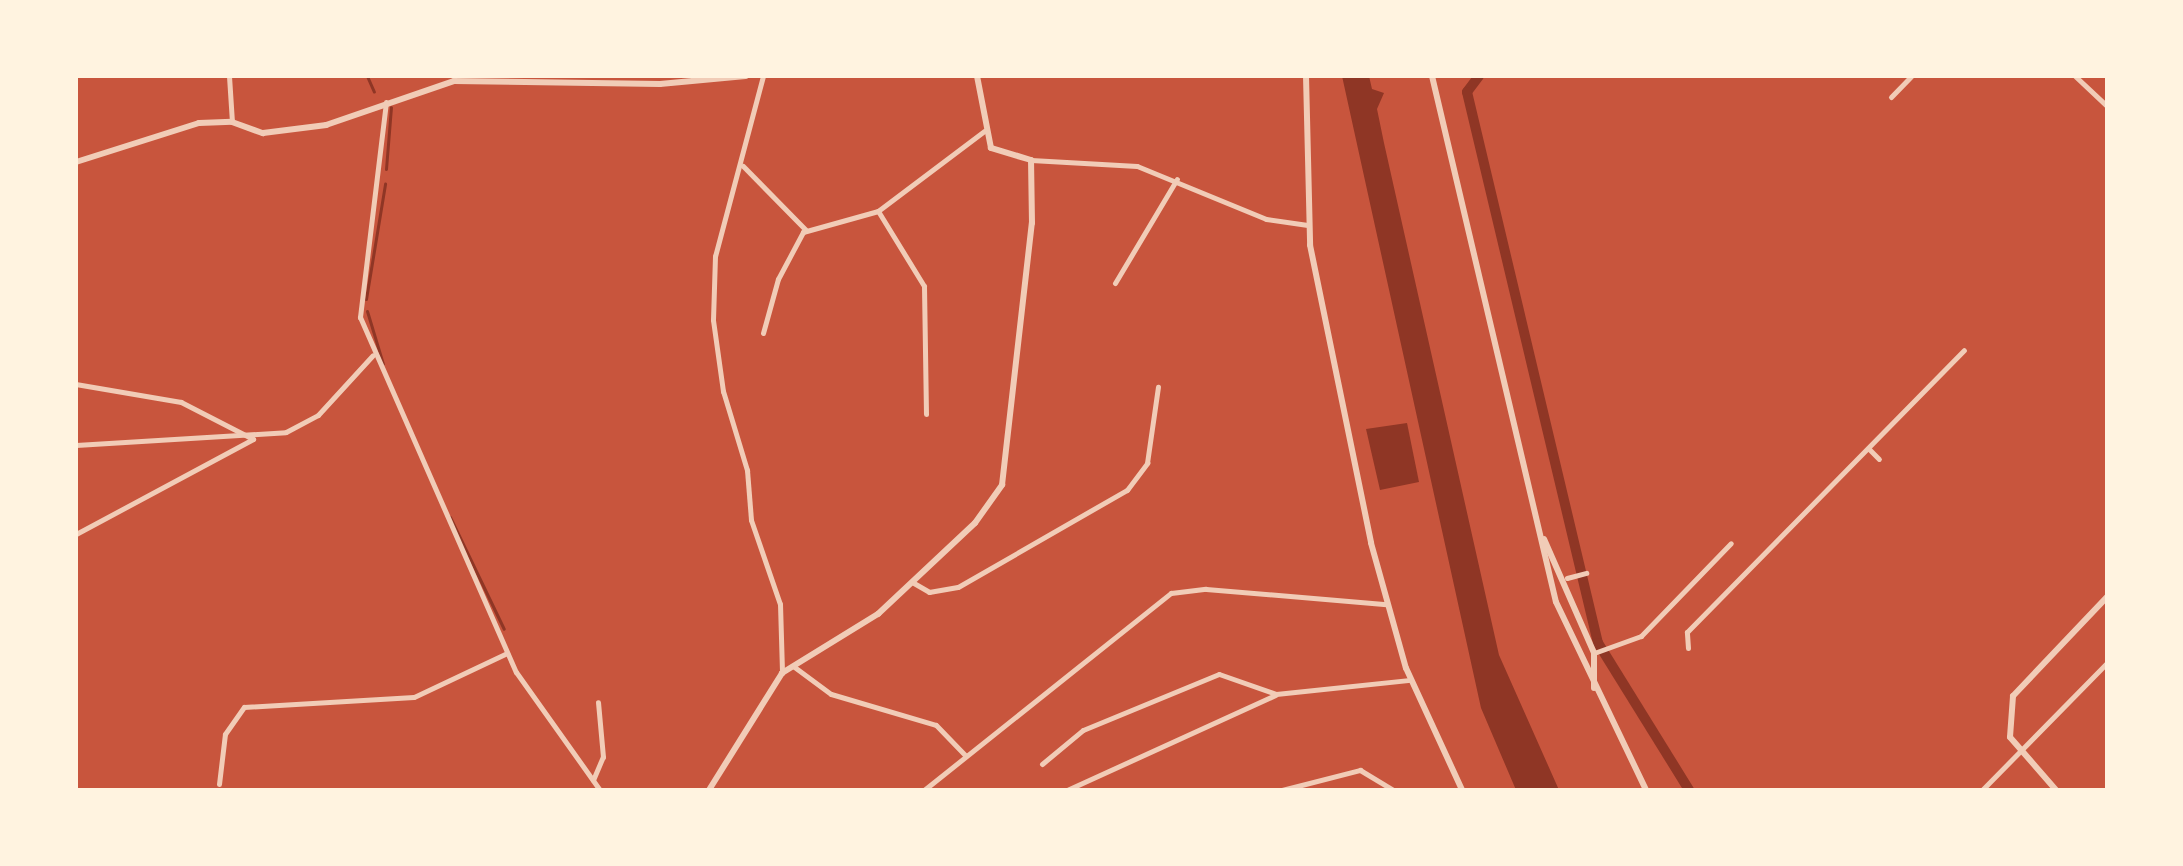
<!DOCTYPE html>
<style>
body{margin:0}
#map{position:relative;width:2183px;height:866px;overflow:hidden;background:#c8553d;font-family:Manrope,sans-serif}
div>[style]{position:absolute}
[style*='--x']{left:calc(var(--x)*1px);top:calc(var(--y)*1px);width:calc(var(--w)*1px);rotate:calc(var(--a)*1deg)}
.water>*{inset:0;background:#8f3625}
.stream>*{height:3px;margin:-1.5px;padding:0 1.5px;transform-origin:1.5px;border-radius:1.5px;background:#8f3625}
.canal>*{height:10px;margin:-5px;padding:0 5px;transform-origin:5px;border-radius:5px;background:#8f3625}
.minor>*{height:5px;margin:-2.5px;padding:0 2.5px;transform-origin:2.5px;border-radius:2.5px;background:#f1ccb7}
.tertiary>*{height:6px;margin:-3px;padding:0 3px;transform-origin:3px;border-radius:3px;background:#f1ccb7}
span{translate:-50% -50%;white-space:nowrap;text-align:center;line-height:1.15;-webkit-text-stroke:8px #fff3e0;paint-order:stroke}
.frame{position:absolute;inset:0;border:78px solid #fff3e0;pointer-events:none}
</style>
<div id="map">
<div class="water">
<i style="clip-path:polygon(1342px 76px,1369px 76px,1372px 89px,1384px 93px,1377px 109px,1384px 143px,1499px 655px,1559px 790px,1516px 790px,1481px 708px)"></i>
<i style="clip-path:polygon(1407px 423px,1419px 482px,1380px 490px,1366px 429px)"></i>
</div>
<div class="stream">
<i style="--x:367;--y:76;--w:17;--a:66"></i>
<i style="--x:386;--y:169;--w:62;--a:-85.4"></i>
<i style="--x:366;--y:299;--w:117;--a:-80.6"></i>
<i style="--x:367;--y:311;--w:55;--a:73.2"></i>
<i style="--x:450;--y:517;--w:124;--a:64.3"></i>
</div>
<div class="canal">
<i style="--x:1479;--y:76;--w:20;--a:127"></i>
<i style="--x:1467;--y:92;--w:566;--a:76.63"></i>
<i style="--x:1598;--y:643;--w:173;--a:58.2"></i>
</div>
<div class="minor">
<i style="--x:229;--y:76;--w:46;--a:86.3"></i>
<i style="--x:763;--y:76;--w:186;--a:104.9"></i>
<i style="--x:715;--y:256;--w:64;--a:91.8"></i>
<i style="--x:713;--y:320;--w:72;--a:82"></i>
<i style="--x:723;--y:391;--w:83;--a:73.1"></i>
<i style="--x:747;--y:470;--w:50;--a:85.4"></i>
<i style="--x:751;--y:520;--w:89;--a:71"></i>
<i style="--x:780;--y:604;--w:69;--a:88.3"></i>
<i style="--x:2075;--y:76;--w:44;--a:43.2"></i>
<i style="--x:1891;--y:97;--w:29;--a:-46"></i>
<i style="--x:386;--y:102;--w:217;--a:96.9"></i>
<i style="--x:360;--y:317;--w:388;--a:66.3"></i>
<i style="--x:516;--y:672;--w:145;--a:54.6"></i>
<i style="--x:1031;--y:160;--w:106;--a:3.2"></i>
<i style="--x:1137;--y:166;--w:139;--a:22.3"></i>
<i style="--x:1266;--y:219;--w:42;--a:8.1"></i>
<i style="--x:743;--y:166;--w:90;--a:45.5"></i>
<i style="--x:1115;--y:283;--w:121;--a:-59.2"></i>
<i style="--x:763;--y:333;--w:56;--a:-74.5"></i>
<i style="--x:778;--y:279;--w:53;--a:-62"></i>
<i style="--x:803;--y:232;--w:78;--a:-15.6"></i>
<i style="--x:926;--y:414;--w:128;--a:-90.9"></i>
<i style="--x:924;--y:286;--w:88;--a:-121.5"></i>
<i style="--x:878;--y:211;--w:133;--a:-37"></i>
<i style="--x:76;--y:445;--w:210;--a:-3.5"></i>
<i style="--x:286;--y:432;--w:36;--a:-28"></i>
<i style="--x:318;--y:415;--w:81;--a:-47.5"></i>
<i style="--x:1869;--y:449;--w:14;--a:45"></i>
<i style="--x:76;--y:534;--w:201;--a:-28.2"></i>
<i style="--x:253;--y:439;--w:81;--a:-152.8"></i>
<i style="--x:181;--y:402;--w:107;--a:-170.3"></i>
<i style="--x:1567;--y:578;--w:20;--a:-15"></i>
<i style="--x:912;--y:582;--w:20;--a:30"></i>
<i style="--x:929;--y:592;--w:29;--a:-10"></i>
<i style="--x:958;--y:587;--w:195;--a:-29.9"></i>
<i style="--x:1127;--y:490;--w:34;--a:-53"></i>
<i style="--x:1147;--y:463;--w:77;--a:-81.8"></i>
<i style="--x:1688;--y:648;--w:16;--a:-94"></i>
<i style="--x:1687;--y:632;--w:395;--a:-45.5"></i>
<i style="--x:1594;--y:653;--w:50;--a:-19.9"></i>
<i style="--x:1641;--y:636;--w:129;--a:-45.9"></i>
<i style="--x:793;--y:666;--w:47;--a:36.4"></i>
<i style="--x:831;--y:694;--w:109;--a:16.4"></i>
<i style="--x:936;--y:725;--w:42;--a:46"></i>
<i style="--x:1042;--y:764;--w:53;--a:-39.7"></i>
<i style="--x:1083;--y:730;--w:147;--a:-22.4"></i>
<i style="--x:1219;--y:674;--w:60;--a:19.3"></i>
<i style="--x:1276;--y:694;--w:135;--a:-6"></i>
<i style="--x:593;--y:780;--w:25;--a:-67"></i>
<i style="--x:603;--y:757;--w:55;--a:-95.2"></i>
<i style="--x:219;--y:784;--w:50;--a:-83.2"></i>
<i style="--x:225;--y:734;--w:33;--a:-55"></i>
<i style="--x:244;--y:707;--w:170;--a:-3.4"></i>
<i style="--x:414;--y:697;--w:103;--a:-25.3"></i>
<i style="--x:924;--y:790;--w:316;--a:-38.6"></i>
<i style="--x:1171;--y:593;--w:35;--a:-7"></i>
<i style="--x:1206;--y:589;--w:181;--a:4.8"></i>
<i style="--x:1067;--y:790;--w:229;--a:-24.5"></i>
<i style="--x:1282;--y:790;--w:81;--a:-14.4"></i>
<i style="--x:1360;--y:770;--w:39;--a:31"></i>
<i style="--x:1982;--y:790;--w:178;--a:-45.5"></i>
</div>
<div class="tertiary">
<i style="--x:1306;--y:76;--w:169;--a:88.6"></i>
<i style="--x:1310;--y:245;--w:304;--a:78.4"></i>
<i style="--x:1371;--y:543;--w:130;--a:74.4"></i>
<i style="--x:1406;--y:668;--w:134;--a:65.3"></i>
<i style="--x:1432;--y:76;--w:540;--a:76.74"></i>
<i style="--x:1556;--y:602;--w:208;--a:64.4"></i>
<i style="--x:76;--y:162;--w:129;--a:-17.6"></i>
<i style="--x:199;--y:123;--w:33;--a:-2"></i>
<i style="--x:232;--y:122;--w:33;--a:20"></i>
<i style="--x:263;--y:133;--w:64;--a:-7.2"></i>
<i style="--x:326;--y:125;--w:135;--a:-19"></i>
<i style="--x:454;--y:81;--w:206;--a:0.8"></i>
<i style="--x:660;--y:84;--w:86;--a:-5.3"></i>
<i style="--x:1544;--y:539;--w:124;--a:66.3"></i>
<i style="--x:1594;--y:653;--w:35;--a:90"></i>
<i style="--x:709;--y:790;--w:138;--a:-58"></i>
<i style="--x:782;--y:673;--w:113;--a:-31.6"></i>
<i style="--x:878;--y:614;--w:133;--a:-43.2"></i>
<i style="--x:975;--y:523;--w:47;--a:-54.6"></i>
<i style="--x:1002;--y:485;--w:264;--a:-83.5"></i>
<i style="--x:1032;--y:223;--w:63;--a:-90.9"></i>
<i style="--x:1031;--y:160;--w:42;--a:-163.3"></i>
<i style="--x:991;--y:148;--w:73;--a:-101"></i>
<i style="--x:2056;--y:790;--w:70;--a:-131"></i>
<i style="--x:2010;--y:737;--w:41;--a:-85.8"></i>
<i style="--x:2013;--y:696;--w:137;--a:-46.5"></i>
</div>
<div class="frame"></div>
</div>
